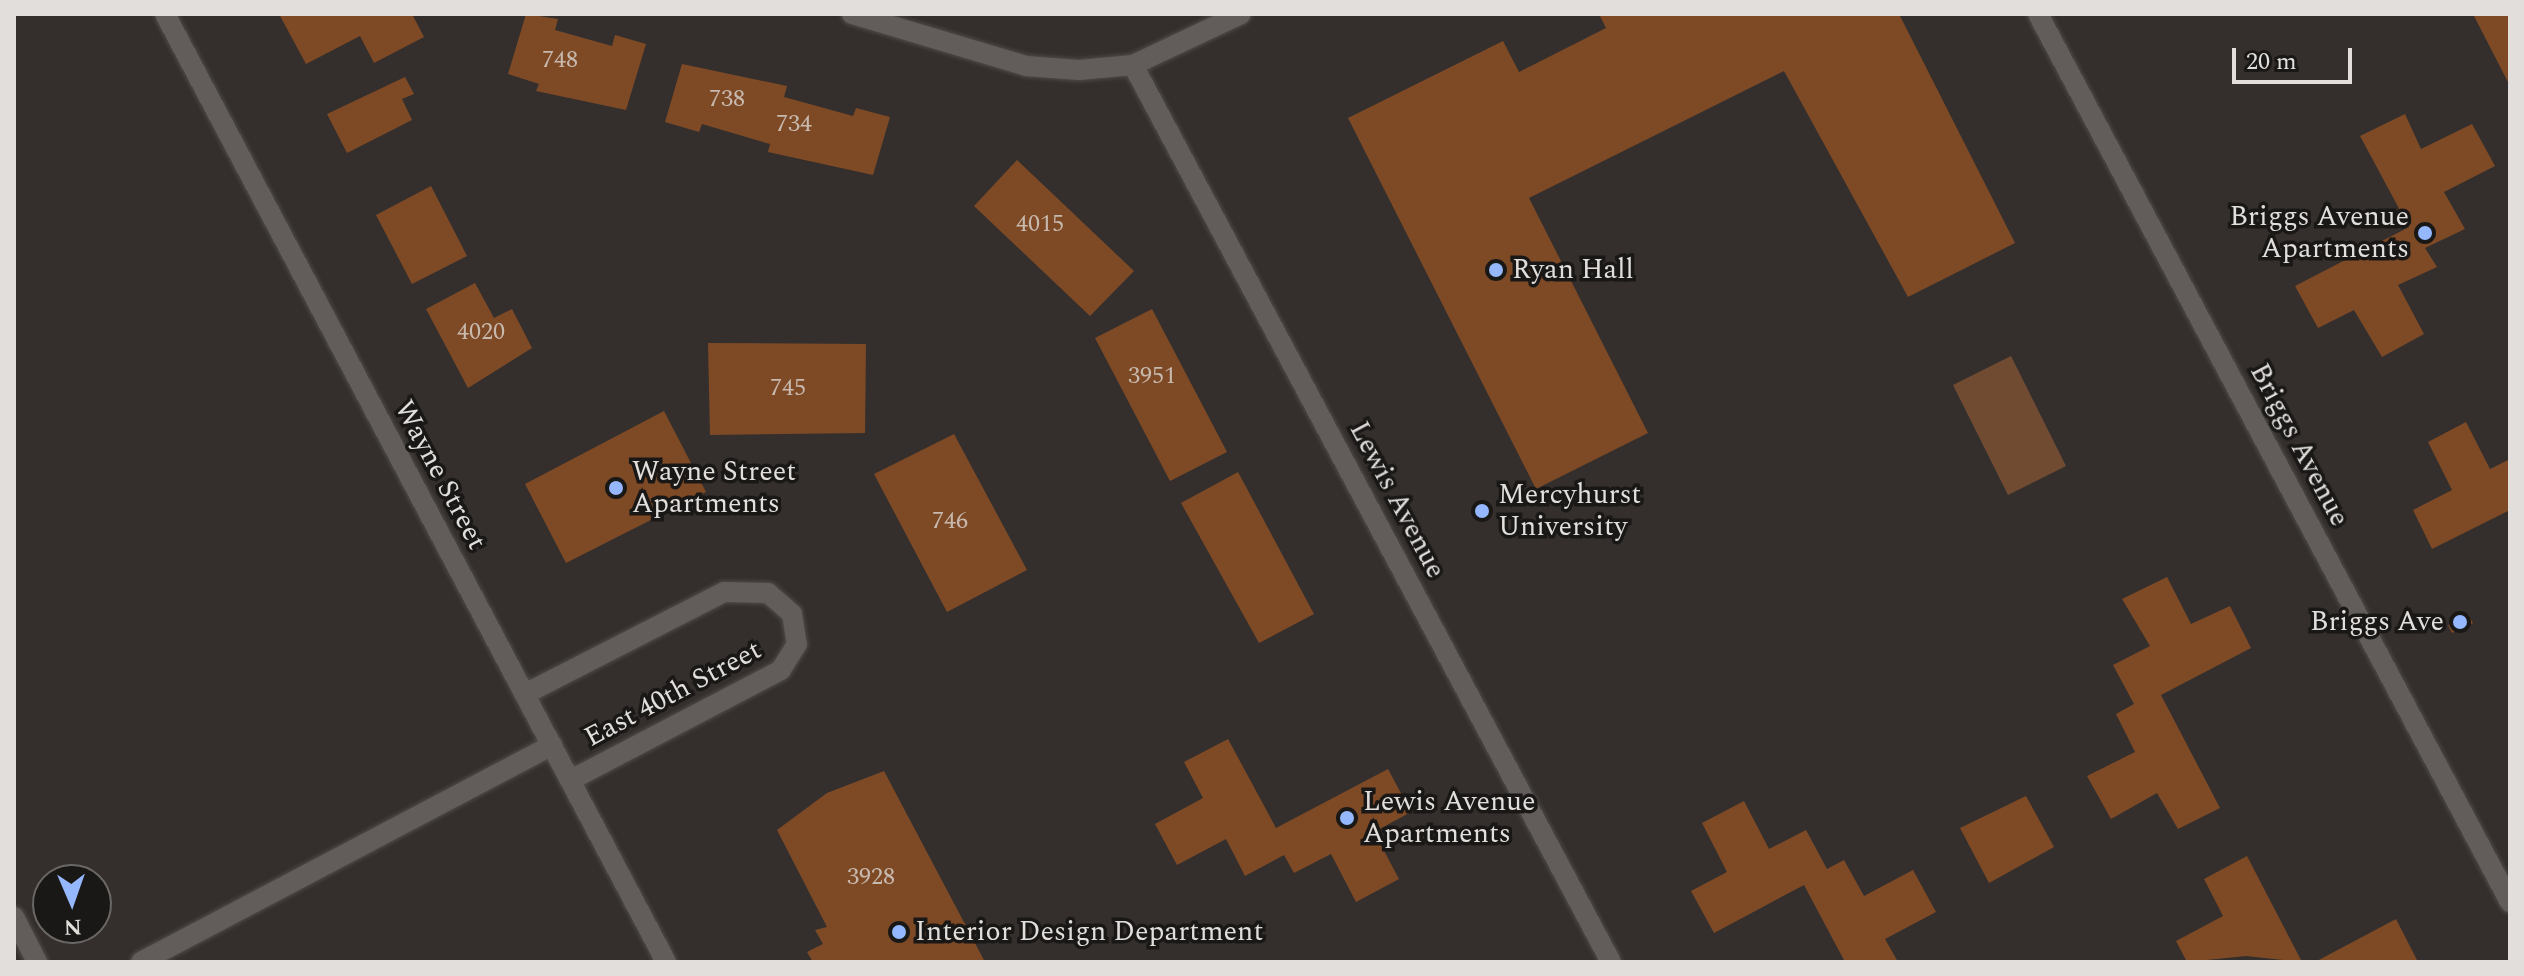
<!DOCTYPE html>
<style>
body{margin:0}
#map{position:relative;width:2524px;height:976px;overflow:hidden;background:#342f2c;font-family:Spectral,serif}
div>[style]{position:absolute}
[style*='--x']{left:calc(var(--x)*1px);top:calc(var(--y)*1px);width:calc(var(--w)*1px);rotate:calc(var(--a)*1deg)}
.green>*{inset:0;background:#714b31}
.building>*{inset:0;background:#7e4a26}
.roads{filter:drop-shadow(0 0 2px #4e4b49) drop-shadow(0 0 2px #4e4b49)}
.street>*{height:20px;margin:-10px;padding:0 10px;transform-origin:10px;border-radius:10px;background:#625d5a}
.dots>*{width:22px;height:22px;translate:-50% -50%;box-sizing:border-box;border:4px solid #1a1816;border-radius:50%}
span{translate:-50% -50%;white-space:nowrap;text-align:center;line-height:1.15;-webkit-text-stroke:7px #1a1816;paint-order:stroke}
.number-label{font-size:24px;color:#c8b9ae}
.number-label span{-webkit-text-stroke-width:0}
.poi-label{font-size:28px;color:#e1dedc}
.right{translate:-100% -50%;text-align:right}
.left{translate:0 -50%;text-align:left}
.street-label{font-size:28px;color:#e1dedc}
.frame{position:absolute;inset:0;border:16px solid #e1dedc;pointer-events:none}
.north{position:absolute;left:32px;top:864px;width:80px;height:80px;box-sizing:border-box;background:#1a1816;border:2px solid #6a6765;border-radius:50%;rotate:178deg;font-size:22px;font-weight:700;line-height:32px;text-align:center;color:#e1dedc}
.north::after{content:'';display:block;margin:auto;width:28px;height:36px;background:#94b7fd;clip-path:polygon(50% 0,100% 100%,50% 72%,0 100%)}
.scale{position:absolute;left:2232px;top:48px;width:120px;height:36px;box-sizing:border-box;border:4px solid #e1dedc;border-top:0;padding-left:10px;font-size:24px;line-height:28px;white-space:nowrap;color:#e1dedc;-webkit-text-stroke:6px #1a1816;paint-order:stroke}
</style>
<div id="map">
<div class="green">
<i style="clip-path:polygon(2011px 356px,2066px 466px,2008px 495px,1953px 385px)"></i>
</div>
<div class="building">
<i style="clip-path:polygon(279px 14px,412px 14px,424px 37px,374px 63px,360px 36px,306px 64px)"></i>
<i style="clip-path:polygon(526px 14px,558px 19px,555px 30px,612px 46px,615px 35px,646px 44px,626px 110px,536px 91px,539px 84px,508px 74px)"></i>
<i style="clip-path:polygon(1599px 14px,1899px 14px,2015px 243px,1908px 297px,1784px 71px,1529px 198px,1648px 433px,1536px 489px,1348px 118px,1503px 41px,1519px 72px,1606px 28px)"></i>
<i style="clip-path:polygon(2473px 14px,2510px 14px,2510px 86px)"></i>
<i style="clip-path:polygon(682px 64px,787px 86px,784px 97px,853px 116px,856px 108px,890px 117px,873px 175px,768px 152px,770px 144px,702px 124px,699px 132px,665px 122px)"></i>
<i style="clip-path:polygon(405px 77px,414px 94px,402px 99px,412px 120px,347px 153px,327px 114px)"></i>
<i style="clip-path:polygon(2405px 114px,2421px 149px,2472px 124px,2495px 166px,2444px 192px,2465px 229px,2425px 248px,2437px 267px,2398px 285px,2424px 334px,2382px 357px,2354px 310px,2318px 328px,2295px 286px,2409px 227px,2360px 136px)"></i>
<i style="clip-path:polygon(1017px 160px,1134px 271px,1090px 316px,974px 206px)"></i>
<i style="clip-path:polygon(431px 186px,467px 256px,412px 284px,376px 215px)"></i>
<i style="clip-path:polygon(475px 283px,494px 318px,512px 309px,532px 348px,468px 388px,426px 309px)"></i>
<i style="clip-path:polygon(1152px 309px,1227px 452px,1170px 481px,1095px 338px)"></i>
<i style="clip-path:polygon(708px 343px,866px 344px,865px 433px,710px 435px)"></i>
<i style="clip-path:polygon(664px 411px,706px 492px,566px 563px,525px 484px)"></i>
<i style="clip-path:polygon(2466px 422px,2490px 469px,2510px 459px,2510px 510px,2432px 549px,2413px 510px,2452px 490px,2428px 442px)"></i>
<i style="clip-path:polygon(954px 434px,1027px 570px,947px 612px,874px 474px)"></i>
<i style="clip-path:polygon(1238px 472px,1314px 614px,1259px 643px,1181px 503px)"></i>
<i style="clip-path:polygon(2167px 577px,2191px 624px,2230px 606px,2251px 648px,2161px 695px,2220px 808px,2178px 829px,2157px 793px,2111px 819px,2087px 776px,2135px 752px,2116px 714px,2134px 704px,2113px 665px,2150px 646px,2122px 599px)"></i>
<i style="clip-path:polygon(2468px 614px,2473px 623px,2452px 633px,2448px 625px)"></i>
<i style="clip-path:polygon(1228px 739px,1276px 828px,1388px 769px,1411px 812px,1374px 832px,1399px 879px,1356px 902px,1331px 854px,1294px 873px,1284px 855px,1245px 876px,1226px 839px,1177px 865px,1155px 824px,1203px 798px,1184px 762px)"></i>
<i style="clip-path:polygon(884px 771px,985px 962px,813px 962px,807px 952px,823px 944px,815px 930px,827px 927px,777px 830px,827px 793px)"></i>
<i style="clip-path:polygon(2026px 796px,2054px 847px,1989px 883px,1960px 828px)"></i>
<i style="clip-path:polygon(1744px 801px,1769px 849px,1806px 830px,1827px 869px,1844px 860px,1864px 896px,1913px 870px,1936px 912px,1885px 939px,1898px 962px,1845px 962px,1804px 885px,1714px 933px,1691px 891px,1727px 872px,1702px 823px)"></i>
<i style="clip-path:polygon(2247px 856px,2302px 962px,2246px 956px,2187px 962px,2176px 941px,2223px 916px,2204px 879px)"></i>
<i style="clip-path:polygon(2396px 919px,2418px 962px,2315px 962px)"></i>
</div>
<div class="roads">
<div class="street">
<i style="--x:165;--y:14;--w:1072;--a:62.14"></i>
<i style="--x:852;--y:14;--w:182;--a:16.6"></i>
<i style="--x:1026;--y:66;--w:53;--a:4.3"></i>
<i style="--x:1079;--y:70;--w:54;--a:-5.3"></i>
<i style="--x:1133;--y:65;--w:119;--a:-25.3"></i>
<i style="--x:2038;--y:14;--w:1006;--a:62.01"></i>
<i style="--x:1133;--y:65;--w:1016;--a:61.95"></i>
<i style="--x:525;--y:694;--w:224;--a:-27.1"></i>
<i style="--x:724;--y:592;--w:44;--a:1.3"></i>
<i style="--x:768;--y:593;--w:32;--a:41"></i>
<i style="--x:792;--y:614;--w:30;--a:81"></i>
<i style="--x:797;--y:644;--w:31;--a:122"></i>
<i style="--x:781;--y:670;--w:237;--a:152.4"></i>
<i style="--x:14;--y:917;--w:51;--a:62.9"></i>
<i style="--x:141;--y:962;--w:465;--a:-27.8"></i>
</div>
</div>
<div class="dots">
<i style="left:2425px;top:233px;background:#94b7fd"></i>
<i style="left:1496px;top:270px;background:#94b7fd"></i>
<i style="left:616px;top:488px;background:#94b7fd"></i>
<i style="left:1482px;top:511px;background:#94b7fd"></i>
<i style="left:2460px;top:622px;background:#94b7fd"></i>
<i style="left:1347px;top:818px;background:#94b7fd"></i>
<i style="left:899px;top:932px;background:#94b7fd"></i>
</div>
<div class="number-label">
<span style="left:560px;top:61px">748</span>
<span style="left:727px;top:100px">738</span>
<span style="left:794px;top:125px">734</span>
<span style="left:1040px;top:225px">4015</span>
<span style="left:481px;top:333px">4020</span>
<span style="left:1152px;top:377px">3951</span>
<span style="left:788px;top:389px">745</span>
<span style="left:950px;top:522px">746</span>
<span style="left:871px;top:878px">3928</span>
</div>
<div class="poi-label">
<span class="right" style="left:2409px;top:233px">Briggs Avenue<br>Apartments</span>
<span class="left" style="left:1512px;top:270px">Ryan Hall</span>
<span class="left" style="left:632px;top:488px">Wayne Street<br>Apartments</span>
<span class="left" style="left:1498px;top:511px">Mercyhurst<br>University</span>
<span class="right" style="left:2444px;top:622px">Briggs Ave</span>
<span class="left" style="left:1363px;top:818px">Lewis Avenue<br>Apartments</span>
<span class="left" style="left:915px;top:932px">Interior Design Department</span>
</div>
<div class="street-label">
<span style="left:2299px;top:445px;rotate:62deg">Briggs Avenue</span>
<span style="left:440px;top:475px;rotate:62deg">Wayne Street</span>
<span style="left:1397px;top:500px;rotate:62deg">Lewis Avenue</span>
<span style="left:673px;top:694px;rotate:-28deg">East 40th Street</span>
</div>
<div class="frame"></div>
<div class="north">N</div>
<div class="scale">20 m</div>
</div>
